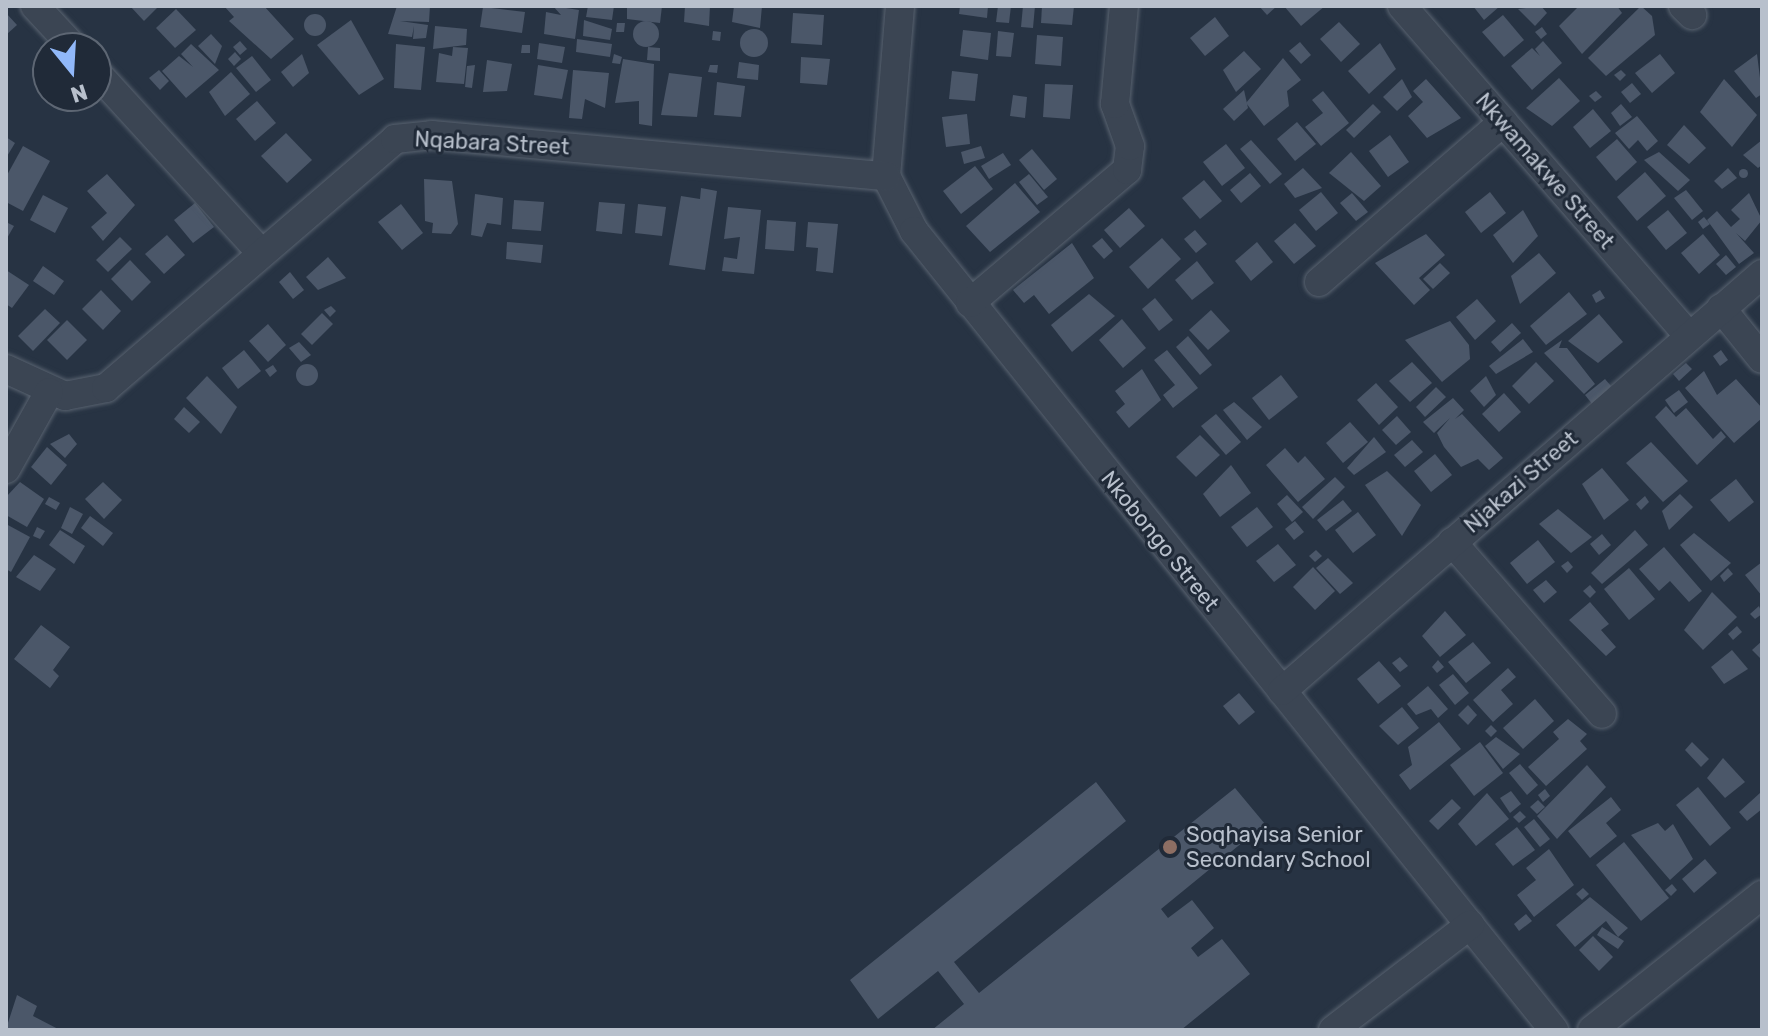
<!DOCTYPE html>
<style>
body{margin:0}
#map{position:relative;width:1768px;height:1036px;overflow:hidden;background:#273343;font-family:Rubik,sans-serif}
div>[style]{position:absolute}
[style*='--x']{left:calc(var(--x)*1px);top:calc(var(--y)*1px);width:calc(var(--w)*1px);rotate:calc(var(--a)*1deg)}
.building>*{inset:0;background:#4b5769}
.round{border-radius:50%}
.roads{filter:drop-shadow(0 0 2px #596370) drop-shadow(0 0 2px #596370)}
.minor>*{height:28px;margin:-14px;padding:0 14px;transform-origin:14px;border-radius:14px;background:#3b4553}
.dots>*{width:22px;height:22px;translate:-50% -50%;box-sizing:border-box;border:4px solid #202a38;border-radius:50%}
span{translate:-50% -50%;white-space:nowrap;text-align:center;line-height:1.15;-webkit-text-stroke:6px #202a38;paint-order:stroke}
.street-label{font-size:22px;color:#b8c0cc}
.poi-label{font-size:22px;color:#b8c0cc}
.left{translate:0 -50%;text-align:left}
.frame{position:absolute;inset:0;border:8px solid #b8c0cc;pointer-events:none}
.north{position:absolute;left:32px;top:32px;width:80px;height:80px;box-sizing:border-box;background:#202a38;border:2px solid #5d6673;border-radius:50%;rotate:162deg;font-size:22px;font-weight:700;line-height:32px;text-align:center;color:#b8c0cc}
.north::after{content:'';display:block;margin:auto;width:28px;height:36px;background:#91b8f9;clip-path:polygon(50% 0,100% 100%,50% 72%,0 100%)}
</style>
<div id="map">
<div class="building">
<i style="clip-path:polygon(130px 6px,159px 6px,144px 21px)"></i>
<i style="clip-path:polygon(224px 6px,264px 6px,294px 39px,271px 59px,229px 21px,234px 17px)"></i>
<i style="clip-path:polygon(397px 6px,430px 6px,429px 22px,400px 21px,428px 25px,426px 38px,413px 39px,414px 26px,412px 37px,388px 34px)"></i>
<i style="clip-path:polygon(553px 6px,579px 10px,575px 39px,544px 34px,546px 12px,561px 15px)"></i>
<i style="clip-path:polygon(588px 6px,614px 6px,612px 20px,586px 17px)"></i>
<i style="clip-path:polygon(627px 6px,662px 6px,660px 23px,627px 19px)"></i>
<i style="clip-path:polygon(685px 6px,710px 6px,709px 26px,684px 22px)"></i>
<i style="clip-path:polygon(734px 6px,762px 6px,760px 28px,732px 22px)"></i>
<i style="clip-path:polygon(960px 6px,988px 6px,987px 18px,959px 14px)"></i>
<i style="clip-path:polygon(998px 6px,1011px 6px,1009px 23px,996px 22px)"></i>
<i style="clip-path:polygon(1023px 6px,1035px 6px,1033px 28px,1021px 27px)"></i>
<i style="clip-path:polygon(1042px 6px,1074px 6px,1072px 25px,1041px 23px)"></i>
<i style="clip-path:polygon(1259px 6px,1277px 6px,1267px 15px)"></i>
<i style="clip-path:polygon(1284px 6px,1325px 6px,1301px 26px)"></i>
<i style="clip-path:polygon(1473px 6px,1500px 6px,1484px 20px)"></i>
<i style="clip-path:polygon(1541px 6px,1547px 13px,1535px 26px,1518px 9px)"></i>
<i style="clip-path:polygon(1579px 6px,1617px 6px,1622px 13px,1582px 54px,1559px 26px)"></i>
<i style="clip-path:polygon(1641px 6px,1652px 16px,1655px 35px,1606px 76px,1588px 58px)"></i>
<i style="clip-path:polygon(483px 7px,525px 12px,522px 33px,480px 27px)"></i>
<i style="clip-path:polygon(176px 9px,196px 30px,175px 48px,156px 28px)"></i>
<i style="clip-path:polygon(6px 13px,17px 25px,6px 35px)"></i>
<i style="clip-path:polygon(793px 13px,824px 15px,822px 45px,791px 43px)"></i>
<i class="round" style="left:304px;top:14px;width:22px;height:22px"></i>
<i style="clip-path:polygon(1503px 15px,1524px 40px,1504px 57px,1482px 32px)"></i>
<i style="clip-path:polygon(1215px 17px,1229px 36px,1205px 56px,1190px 38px)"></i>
<i style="clip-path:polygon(351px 20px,384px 79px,359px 95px,317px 45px)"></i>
<i style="clip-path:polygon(584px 20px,612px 29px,610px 40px,583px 36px)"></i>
<i class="round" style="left:633px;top:21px;width:26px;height:26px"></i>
<i style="clip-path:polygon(1339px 22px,1360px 44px,1341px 62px,1320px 39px)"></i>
<i style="clip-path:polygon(617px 23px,625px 23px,624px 32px,616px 32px)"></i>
<i style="clip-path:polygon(435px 26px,467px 29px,466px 45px,433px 49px)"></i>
<i style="clip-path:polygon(1542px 27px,1547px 34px,1541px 39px,1535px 32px)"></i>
<i class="round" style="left:740px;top:29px;width:28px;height:28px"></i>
<i style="clip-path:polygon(963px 30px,991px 33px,988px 60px,960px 56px)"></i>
<i style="clip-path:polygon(713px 31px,721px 32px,720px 41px,712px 40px)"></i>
<i style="clip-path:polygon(998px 31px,1014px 33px,1011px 57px,996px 56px)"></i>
<i style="clip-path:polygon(211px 34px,222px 46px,215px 64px,198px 46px)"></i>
<i style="clip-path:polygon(1037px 35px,1063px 37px,1061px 66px,1035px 64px)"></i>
<i style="clip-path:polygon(577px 39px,612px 44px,610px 57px,576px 52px)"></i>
<i style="clip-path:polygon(240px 41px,247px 49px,240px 55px,233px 47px)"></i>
<i style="clip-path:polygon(1543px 41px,1562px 63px,1532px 90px,1511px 66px,1532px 48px,1540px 56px,1535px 49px)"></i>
<i style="clip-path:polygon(1300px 42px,1311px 55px,1301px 64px,1289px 51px)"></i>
<i style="clip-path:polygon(539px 43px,565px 47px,562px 63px,537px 59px)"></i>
<i style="clip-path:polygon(1380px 43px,1396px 69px,1369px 94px,1348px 71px)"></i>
<i style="clip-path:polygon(191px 44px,219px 70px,186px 98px,162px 71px,179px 56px,193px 67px,181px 54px)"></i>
<i style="clip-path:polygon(396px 44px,425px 47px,421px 90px,394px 88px)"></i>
<i style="clip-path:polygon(522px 45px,530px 45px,530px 53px,521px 53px)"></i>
<i style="clip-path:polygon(453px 47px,468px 48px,464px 84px,436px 82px,439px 53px,452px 56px)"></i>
<i style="clip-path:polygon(648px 47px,660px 48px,660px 61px,647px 60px)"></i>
<i style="clip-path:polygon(1244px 51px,1261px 69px,1236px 92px,1223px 70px)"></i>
<i style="clip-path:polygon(235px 52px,241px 59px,234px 66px,228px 59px)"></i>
<i style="clip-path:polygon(302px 54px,309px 73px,293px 87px,281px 72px)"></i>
<i style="clip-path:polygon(614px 54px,622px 57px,620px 64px,612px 63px)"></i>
<i style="clip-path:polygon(1660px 54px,1675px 73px,1652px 93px,1635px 73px)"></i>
<i style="clip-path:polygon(1757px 54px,1762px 94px,1756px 98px,1734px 71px)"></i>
<i style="clip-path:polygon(252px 56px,271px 80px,256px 92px,236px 68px)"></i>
<i style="clip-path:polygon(801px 57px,830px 59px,827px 85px,800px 83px)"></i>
<i style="clip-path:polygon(1283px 58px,1301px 80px,1287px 91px,1289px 106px,1264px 126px,1246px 103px)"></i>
<i style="clip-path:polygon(623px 59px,654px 64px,652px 126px,639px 124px,639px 101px,615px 103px)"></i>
<i style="clip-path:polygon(487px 60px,512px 64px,507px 91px,483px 92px)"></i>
<i style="clip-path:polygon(739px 62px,759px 65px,758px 80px,737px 78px)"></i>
<i style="clip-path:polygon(475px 65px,472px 88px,465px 87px,467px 66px)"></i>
<i style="clip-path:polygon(538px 65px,568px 70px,562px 99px,534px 95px)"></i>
<i style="clip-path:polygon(710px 65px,718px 65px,717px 73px,708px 72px)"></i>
<i style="clip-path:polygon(159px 70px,169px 81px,160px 90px,149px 78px)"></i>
<i style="clip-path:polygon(573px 70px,609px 73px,605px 108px,585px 99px,582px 119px,569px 118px)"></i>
<i style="clip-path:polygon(1621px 70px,1626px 75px,1620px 81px,1614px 75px)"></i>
<i style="clip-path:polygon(952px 71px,978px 74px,975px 101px,949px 99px)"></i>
<i style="clip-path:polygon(231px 72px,250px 94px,225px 116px,209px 92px)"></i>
<i style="clip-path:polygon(669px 73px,702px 77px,697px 117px,661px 115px)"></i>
<i style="clip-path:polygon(1559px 78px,1580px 101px,1552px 126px,1526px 108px)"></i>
<i style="clip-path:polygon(1402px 79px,1412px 97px,1397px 111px,1383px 97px)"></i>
<i style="clip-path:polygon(1426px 79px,1461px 118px,1427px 138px,1408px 116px,1423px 102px,1413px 91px)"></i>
<i style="clip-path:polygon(1724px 79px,1757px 115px,1732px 147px,1700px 112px)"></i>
<i style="clip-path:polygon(717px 82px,745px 86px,741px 117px,714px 115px)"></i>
<i style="clip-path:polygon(1632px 83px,1641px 94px,1630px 103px,1621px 92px)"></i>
<i style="clip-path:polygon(1045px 84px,1073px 85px,1070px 119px,1043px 117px)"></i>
<i style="clip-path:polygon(1244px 90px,1248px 108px,1234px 121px,1223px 109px)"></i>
<i style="clip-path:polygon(1323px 91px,1349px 123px,1321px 146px,1305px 127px,1323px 113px,1312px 100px)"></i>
<i style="clip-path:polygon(1596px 91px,1602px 97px,1595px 102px,1589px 96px)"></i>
<i style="clip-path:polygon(1013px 95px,1027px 97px,1025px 118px,1010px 116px)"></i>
<i style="clip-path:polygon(257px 101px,276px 123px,255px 141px,236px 119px)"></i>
<i style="clip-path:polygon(1373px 104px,1381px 112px,1354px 138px,1346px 130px)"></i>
<i style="clip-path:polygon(1621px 104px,1632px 117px,1620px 126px,1611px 113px)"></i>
<i style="clip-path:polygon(1593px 109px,1611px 131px,1590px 148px,1573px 127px)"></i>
<i style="clip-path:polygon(967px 114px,970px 144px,946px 147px,942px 117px)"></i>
<i style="clip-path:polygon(1637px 116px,1658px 141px,1647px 151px,1638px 140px,1629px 149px,1615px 133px)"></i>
<i style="clip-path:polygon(1297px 122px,1316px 144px,1295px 161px,1277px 139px)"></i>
<i style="clip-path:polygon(1684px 125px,1706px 148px,1689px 164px,1667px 145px)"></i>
<i style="clip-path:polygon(286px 133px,312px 160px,287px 183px,261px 156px)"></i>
<i style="clip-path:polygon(1390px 135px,1409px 162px,1388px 177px,1369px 151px)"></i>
<i style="clip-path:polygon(6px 137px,15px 143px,6px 158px)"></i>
<i style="clip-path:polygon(1617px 139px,1637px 162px,1616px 181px,1596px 157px)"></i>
<i style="clip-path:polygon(1251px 140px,1282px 174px,1270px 184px,1240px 149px)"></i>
<i style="clip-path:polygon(1762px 140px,1762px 165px,1758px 168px,1743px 155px)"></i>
<i style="clip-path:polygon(1226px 144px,1245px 168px,1222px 186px,1203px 162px)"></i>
<i style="clip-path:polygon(23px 146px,50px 161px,23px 211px,6px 202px,6px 177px)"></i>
<i style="clip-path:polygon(981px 146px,985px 158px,964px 164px,961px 152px)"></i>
<i style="clip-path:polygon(1032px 149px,1057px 179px,1044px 190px,1019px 160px)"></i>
<i style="clip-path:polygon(1351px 152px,1381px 186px,1364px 201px,1329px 173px)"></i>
<i style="clip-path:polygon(1659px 152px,1690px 180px,1678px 191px,1644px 160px)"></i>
<i style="clip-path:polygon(1003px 153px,1011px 165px,989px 179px,981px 166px)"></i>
<i style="clip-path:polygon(975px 166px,993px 189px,961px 214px,943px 191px)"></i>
<i style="clip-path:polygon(1303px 168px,1322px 188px,1295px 198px,1284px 184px)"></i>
<i style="clip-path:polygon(1728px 168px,1737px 178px,1722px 189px,1714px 181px)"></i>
<i class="round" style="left:1738.5px;top:168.5px;width:9px;height:9px"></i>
<i style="clip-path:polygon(1645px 172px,1666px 196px,1637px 221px,1617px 197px)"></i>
<i style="clip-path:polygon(1250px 173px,1261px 186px,1241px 203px,1230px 190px)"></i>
<i style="clip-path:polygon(107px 174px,135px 205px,103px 241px,91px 227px,107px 213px,87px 191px)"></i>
<i style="clip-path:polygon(1029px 174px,1048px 197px,1037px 205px,1019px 182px)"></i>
<i style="clip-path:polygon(424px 179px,452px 181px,458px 224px,451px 234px,432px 233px,433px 223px,425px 221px)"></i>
<i style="clip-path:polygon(1204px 180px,1222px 201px,1200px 219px,1182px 198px)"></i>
<i style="clip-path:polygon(1015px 183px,1040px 212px,990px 252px,966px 226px)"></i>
<i style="clip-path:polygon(701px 188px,717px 191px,705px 270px,669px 265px,681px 196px,700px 199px)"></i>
<i style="clip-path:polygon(1686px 190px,1703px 211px,1692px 220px,1674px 198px)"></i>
<i style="clip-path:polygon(1321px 192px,1338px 213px,1316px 231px,1299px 210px)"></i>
<i style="clip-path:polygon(1490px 192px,1506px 213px,1481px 233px,1465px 212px)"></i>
<i style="clip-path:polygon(1352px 193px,1368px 212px,1356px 221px,1340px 203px)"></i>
<i style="clip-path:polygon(1749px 193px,1762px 220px,1745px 241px,1736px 233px,1754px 253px,1739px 264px,1707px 220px,1717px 211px,1731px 227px,1740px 219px,1731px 210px)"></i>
<i style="clip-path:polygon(475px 194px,503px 198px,501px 225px,487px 223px,482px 237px,471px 235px)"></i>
<i style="clip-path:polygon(43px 195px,68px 208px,55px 233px,30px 220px)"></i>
<i style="clip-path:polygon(514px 200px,544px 202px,541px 231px,512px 229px)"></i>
<i style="clip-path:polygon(599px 202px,625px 204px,622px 234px,596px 231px)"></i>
<i style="clip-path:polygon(195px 203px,214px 227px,193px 243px,174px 220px)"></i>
<i style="clip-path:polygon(401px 204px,423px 233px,402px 250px,378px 222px)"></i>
<i style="clip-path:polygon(638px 204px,666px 207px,662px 236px,635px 233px)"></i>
<i style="clip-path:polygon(728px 207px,761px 210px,754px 274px,722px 271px,724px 257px,737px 259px,740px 237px,724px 239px)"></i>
<i style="clip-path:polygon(1129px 208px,1145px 226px,1120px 248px,1104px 230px)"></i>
<i style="clip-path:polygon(1523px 210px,1538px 236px,1513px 263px,1493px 235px)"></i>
<i style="clip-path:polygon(1668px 210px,1687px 233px,1666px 250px,1647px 227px)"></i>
<i style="clip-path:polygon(1704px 217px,1710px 224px,1703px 229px,1698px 222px)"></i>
<i style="clip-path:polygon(767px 220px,796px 222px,794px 251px,765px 249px)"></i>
<i style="clip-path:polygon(6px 222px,14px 226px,6px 240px)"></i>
<i style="clip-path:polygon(808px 222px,838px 224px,833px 273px,816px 271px,818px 248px,806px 247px)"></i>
<i style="clip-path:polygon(1295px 223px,1316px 246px,1294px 264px,1274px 241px)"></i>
<i style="clip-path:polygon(1195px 230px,1207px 244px,1196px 253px,1184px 239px)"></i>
<i style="clip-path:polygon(1426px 234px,1445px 255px,1419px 278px,1430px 290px,1414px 305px,1375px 263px)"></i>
<i style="clip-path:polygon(1703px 234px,1720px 255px,1699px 274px,1681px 253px)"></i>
<i style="clip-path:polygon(167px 235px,185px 255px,164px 274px,145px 254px)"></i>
<i style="clip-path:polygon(120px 237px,132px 249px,108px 272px,96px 260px)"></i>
<i style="clip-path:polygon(1102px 238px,1113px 251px,1104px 259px,1092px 246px)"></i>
<i style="clip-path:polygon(1162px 238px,1181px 259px,1148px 289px,1129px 267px)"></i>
<i style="clip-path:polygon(507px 242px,543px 245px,541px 263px,506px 259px)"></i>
<i style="clip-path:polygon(1257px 242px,1273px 262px,1251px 281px,1235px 261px)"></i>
<i style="clip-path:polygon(1072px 243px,1094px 278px,1049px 314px,1034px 295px,1024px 303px,1013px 290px)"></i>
<i style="clip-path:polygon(1539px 253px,1556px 273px,1520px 304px,1511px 276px)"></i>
<i style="clip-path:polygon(1726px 255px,1736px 267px,1726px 275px,1716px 264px)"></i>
<i style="clip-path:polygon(328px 257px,346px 278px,318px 290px,306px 277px)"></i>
<i style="clip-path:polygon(130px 260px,151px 282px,132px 301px,111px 279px)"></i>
<i style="clip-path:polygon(1197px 261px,1214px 283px,1192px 300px,1175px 280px)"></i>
<i style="clip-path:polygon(1440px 263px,1450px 273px,1433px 289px,1423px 279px)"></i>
<i style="clip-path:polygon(43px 266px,64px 281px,54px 295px,33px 281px)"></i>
<i style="clip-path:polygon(6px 270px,29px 285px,12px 308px,6px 304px)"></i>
<i style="clip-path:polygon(290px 272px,304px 290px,293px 299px,279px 282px)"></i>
<i style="clip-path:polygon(101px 290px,121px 311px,103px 330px,82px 309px)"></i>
<i style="clip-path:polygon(1600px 290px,1605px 298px,1596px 303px,1592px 295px)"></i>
<i style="clip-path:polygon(1569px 292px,1587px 314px,1546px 345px,1530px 326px)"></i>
<i style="clip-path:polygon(1089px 294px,1115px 316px,1072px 352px,1051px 325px)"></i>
<i style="clip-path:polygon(1155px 298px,1173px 320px,1159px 331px,1142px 309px)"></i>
<i style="clip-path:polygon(1477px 299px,1496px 321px,1475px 340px,1456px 317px)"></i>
<i style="clip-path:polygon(331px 306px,336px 311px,330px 317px,324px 310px)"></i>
<i style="clip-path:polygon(45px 309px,60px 323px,33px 351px,18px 336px)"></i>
<i style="clip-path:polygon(1211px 310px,1230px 331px,1208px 350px,1189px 330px)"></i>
<i style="clip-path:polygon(322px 313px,333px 324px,312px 345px,301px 334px)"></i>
<i style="clip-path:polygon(1599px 314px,1623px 342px,1598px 363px,1568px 341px)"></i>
<i style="clip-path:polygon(1122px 319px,1146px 348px,1123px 368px,1099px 340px)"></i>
<i style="clip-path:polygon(67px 320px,87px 340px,67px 360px,47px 340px)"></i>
<i style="clip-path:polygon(1450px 321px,1469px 345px,1470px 359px,1442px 382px,1405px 340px)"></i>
<i style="clip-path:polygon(1512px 323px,1521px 333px,1500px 352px,1491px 342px)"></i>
<i style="clip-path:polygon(268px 324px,286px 345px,268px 362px,249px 341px)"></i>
<i style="clip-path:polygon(1188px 336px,1212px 365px,1200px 375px,1176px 347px)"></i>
<i style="clip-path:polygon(1523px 339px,1533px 352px,1496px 374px,1489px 366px)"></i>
<i style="clip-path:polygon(1562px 340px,1559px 348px,1567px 348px,1595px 384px,1584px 394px,1544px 353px)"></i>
<i style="clip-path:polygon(299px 342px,311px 355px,301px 362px,289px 348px)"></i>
<i style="clip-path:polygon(244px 350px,261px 371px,238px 389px,222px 368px)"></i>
<i style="clip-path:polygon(1167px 350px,1198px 388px,1173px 408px,1163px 395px,1175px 385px,1154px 360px)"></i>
<i style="clip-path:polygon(1721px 350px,1728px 360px,1720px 366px,1713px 356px)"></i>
<i style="clip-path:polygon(1412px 362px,1432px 383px,1410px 402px,1389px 381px)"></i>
<i style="clip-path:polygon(1536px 362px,1554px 381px,1529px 404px,1512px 386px)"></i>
<i style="clip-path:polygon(1686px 363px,1692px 369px,1679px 381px,1673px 374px)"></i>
<i class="round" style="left:296px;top:364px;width:22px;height:22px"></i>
<i style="clip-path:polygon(273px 365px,277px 371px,270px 377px,265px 370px)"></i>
<i style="clip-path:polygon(1142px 369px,1161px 400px,1129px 428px,1116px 412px,1125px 404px,1115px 391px)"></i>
<i style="clip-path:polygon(1704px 371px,1717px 395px,1736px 379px,1762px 408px,1762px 418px,1734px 443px,1685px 388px)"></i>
<i style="clip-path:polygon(1281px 375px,1298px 397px,1269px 420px,1252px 398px)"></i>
<i style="clip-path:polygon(207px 376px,237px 407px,221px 434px,186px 398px)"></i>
<i style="clip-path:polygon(1486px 376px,1496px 395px,1484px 407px,1470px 391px)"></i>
<i style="clip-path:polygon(1605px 379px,1611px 386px,1593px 405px,1585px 395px)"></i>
<i style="clip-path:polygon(1376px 383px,1398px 407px,1379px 425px,1357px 400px)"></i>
<i style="clip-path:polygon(1436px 387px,1446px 397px,1425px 417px,1416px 407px)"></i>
<i style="clip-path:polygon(1679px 390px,1688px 402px,1674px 413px,1665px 400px)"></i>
<i style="clip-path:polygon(1504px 393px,1521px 412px,1499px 432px,1482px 414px)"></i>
<i style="clip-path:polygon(1453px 398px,1464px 410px,1455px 419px,1462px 414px,1503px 458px,1489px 470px,1478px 459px,1461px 467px,1444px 447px,1437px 433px,1450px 418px,1434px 433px,1423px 422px)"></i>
<i style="clip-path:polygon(1234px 402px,1262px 427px,1247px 440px,1223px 410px)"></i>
<i style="clip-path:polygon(1666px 406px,1676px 417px,1686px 408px,1713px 439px,1721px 431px,1726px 437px,1697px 465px,1655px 417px)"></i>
<i style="clip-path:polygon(184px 407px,200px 422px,189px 433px,174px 419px)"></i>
<i style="clip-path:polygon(1216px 414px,1241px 442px,1226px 455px,1201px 426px)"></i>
<i style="clip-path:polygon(1397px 416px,1411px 432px,1396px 445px,1382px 430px)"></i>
<i style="clip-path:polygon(1350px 422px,1368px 442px,1343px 463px,1326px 443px)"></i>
<i style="clip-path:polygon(69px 434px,77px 444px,65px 458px,50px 444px)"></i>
<i style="clip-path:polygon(1200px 435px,1220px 455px,1196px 477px,1176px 457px)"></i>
<i style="clip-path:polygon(1374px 437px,1386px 452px,1354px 475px,1347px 468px)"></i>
<i style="clip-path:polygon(1412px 440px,1423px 452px,1405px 467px,1394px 455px)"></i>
<i style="clip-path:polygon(1651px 442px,1688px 481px,1663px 502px,1626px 463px)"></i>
<i style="clip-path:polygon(47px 447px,67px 465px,51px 485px,31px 467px)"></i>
<i style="clip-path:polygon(1285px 448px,1298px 463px,1305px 456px,1325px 479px,1298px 502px,1266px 465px)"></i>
<i style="clip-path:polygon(1435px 454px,1452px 475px,1431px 492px,1414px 471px)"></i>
<i style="clip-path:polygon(1231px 465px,1251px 493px,1220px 517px,1203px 494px)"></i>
<i style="clip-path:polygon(1602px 468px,1629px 500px,1604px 520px,1582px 484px)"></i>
<i style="clip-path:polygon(1387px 471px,1421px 505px,1402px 536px,1365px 485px)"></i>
<i style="clip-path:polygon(1335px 477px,1345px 487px,1313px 519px,1302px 507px)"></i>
<i style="clip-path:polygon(1736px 479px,1754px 502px,1729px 522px,1710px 500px)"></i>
<i style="clip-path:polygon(20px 482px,44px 499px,27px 527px,6px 515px,6px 497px)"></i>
<i style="clip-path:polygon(103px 482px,122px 500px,104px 519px,85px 499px)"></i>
<i style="clip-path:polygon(1680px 494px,1693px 507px,1669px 530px,1662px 511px)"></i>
<i style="clip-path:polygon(1287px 495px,1303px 512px,1292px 522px,1277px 504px)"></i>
<i style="clip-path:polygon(1645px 496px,1649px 502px,1641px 510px,1636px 504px)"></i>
<i style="clip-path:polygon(49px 497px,60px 503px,56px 510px,45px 504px)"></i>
<i style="clip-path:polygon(1343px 500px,1352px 511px,1326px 531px,1317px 520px)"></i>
<i style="clip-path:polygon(70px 507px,83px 514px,72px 534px,61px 528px)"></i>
<i style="clip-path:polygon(1257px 507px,1273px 527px,1247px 547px,1231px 527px)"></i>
<i style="clip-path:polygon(1558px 509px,1592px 537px,1571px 553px,1539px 524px)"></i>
<i style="clip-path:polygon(1358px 512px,1376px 535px,1353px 553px,1335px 530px)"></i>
<i style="clip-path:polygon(90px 516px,113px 533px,103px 546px,81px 528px)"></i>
<i style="clip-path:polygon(1295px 521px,1304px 532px,1294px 540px,1285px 529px)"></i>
<i style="clip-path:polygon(6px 524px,30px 537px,11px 572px,6px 569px)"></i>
<i style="clip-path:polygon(37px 527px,45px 531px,40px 539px,33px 536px)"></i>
<i style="clip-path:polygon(60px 530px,85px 546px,74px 564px,49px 545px)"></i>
<i style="clip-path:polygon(1635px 530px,1648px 545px,1602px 584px,1591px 573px)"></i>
<i style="clip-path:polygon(1694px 533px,1731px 563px,1711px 581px,1680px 545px)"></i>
<i style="clip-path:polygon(1602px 534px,1611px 545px,1599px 555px,1590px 544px)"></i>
<i style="clip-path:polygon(1538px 540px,1555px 562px,1527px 584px,1510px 563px)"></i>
<i style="clip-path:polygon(1278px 544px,1296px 565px,1274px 582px,1256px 561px)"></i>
<i style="clip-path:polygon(1664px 547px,1702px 591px,1689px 602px,1670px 581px,1659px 591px,1639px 569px)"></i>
<i style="clip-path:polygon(1316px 550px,1322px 556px,1315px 562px,1309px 556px)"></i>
<i style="clip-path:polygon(34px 555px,56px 569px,40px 591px,16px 577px)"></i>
<i style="clip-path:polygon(1328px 558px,1353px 583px,1340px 594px,1316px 568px)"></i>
<i style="clip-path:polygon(1568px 561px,1573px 567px,1567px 573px,1561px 566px)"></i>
<i style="clip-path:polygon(1762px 562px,1762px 596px,1745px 575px)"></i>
<i style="clip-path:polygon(1313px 567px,1335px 591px,1315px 610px,1293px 587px)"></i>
<i style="clip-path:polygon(1629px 568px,1655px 599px,1629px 620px,1604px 589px)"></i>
<i style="clip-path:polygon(1728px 568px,1733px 574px,1724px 582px,1720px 576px)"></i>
<i style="clip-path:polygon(1546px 580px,1557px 592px,1544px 603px,1533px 590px)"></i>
<i style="clip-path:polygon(1590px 585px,1596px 592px,1590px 598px,1583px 591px)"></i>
<i style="clip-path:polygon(1712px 592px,1737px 617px,1703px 650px,1684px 630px)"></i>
<i style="clip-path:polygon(1590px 602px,1609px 624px,1601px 630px,1616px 647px,1606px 656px,1569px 620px)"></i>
<i style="clip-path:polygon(1759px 606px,1762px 614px,1755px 619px,1750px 614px)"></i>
<i style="clip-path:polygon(1445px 611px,1466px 635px,1440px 657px,1422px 636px)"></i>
<i style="clip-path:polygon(41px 625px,70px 647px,53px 670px,59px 676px,50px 688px,14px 659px)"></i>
<i style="clip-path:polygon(1737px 626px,1742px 632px,1733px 640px,1728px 634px)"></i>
<i style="clip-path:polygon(1762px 641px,1762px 656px,1760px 658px,1752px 650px)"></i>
<i style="clip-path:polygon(1473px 642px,1491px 663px,1466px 683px,1448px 662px)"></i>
<i style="clip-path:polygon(1732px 650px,1748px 669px,1724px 684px,1711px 667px)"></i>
<i style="clip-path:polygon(1400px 657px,1408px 666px,1400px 672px,1392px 663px)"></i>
<i style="clip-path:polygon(1438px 660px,1444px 667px,1437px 673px,1432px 667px)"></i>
<i style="clip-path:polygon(1379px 661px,1401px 686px,1378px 704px,1357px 679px)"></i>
<i style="clip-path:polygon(1508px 668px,1516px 677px,1501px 690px,1513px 704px,1493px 722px,1473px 700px)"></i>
<i style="clip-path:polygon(1453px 674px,1469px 693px,1455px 705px,1439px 685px)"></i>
<i style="clip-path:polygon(1428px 686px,1448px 709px,1438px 718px,1431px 709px,1416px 715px,1407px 704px)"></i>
<i style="clip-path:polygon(1239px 693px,1255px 712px,1239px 725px,1223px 706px)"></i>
<i style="clip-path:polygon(1535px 699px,1554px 721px,1523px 749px,1503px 728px)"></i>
<i style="clip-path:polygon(1468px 705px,1477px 715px,1468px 725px,1458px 715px)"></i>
<i style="clip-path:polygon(1402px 707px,1419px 728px,1398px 745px,1379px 726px)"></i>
<i style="clip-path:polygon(1568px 719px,1587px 734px,1580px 741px,1587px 749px,1546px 786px,1528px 767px,1559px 739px,1553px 732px)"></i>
<i style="clip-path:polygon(1439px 722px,1461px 749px,1410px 790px,1399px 775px,1412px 765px,1408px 747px)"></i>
<i style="clip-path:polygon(1491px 725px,1497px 731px,1491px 737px,1485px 731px)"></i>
<i style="clip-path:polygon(1496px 737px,1520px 754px,1503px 769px,1485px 746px)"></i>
<i style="clip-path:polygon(1480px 742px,1503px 773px,1474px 796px,1450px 765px)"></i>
<i style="clip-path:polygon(1692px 742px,1709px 759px,1701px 767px,1685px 750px)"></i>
<i style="clip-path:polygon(1723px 758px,1745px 782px,1725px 798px,1707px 778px)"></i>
<i style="clip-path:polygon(1520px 764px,1538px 785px,1527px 795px,1509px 773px)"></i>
<i style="clip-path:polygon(1587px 765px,1606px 787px,1557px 839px,1537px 816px)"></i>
<i style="clip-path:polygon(1096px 782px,1126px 821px,954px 962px,979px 993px,1235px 788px,1265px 824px,1161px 909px,1168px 918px,1192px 900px,1214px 928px,1191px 948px,1198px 957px,1222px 939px,1250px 974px,1181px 1030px,932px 1030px,964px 1004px,938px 971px,878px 1019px,850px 980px)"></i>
<i style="clip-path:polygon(1698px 787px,1731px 828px,1710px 846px,1676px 805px)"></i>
<i style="clip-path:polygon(1545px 789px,1550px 796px,1543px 802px,1538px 795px)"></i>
<i style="clip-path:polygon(1511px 791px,1521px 804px,1510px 813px,1500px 798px)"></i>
<i style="clip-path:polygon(1487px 793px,1509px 819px,1476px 846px,1458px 824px)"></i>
<i style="clip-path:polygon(1760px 793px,1762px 809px,1747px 821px,1739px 812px)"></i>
<i style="clip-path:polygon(1611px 797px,1621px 810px,1606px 823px,1617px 836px,1590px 858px,1568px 831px)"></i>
<i style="clip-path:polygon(1452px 799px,1461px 808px,1438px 830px,1429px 821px)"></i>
<i style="clip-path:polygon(1538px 800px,1545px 807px,1537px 814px,1530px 807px)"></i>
<i style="clip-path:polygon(1520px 811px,1526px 817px,1519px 823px,1513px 817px)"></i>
<i style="clip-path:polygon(1534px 819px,1550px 839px,1540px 847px,1524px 827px)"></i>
<i style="clip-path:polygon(1658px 823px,1665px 831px,1673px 824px,1693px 859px,1670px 880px,1631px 835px)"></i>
<i style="clip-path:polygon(1517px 827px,1535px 850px,1513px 866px,1495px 844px)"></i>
<i style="clip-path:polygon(1624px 842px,1669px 898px,1641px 921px,1596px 865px)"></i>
<i style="clip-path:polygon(1549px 849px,1574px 885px,1534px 917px,1517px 895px,1536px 880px,1526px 868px)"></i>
<i style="clip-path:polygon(1705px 859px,1717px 873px,1694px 893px,1682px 879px)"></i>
<i style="clip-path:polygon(1672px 884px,1677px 890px,1671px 896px,1665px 890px)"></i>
<i style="clip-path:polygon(1583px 888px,1589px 894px,1582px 900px,1576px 894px)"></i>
<i style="clip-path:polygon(1590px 897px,1628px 928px,1618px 937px,1606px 921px,1575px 947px,1556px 925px)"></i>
<i style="clip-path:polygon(1526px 914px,1532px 921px,1519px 931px,1514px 924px)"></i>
<i style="clip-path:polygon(1602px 927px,1624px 941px,1618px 949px,1597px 935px)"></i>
<i style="clip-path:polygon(1593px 936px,1613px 957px,1599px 971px,1579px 950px)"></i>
<i style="clip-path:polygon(17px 995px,37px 1006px,33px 1016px,60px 1030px,6px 1029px)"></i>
</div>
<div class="roads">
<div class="minor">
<i style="--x:35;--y:6;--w:57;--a:47.1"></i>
<i style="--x:900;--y:6;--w:171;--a:94.7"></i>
<i style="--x:886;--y:176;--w:62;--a:63"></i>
<i style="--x:914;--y:231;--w:1024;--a:51.31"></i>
<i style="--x:1402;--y:6;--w:437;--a:49"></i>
<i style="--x:1683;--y:6;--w:13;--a:45"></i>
<i style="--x:96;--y:72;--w:245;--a:47.6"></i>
<i style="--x:1319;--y:282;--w:244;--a:-41"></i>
<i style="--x:970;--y:303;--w:206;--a:-40.3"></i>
<i style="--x:1127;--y:170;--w:24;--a:-83"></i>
<i style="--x:1130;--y:146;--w:45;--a:-109.7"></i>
<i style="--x:1115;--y:104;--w:98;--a:-84.8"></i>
<i style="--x:1721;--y:308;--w:65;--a:51.2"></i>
<i style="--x:6;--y:369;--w:65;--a:24.6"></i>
<i style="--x:65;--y:396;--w:42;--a:-11"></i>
<i style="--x:106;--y:388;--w:381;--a:-40.7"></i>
<i style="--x:395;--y:139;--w:37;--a:-6"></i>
<i style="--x:432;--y:135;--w:456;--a:5.2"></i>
<i style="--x:6;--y:469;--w:88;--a:-60.8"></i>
<i style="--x:1452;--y:542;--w:228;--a:48.9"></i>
<i style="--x:1282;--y:691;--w:636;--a:-40.98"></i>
<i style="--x:1333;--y:1030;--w:173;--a:-37.5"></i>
<i style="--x:1592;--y:1030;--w:217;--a:-38.5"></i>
</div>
</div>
<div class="dots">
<i style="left:1170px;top:847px;background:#8d6e63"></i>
</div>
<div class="street-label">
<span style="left:492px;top:143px;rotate:3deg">Nqabara Street</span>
<span style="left:1545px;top:171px;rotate:49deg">Nkwamakwe Street</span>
<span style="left:1521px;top:482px;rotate:-41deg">Njakazi Street</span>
<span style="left:1160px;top:541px;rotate:51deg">Nkobongo Street</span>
</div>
<div class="poi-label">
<span class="left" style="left:1186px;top:847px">Soqhayisa Senior<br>Secondary School</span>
</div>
<div class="frame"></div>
<div class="north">N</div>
</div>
